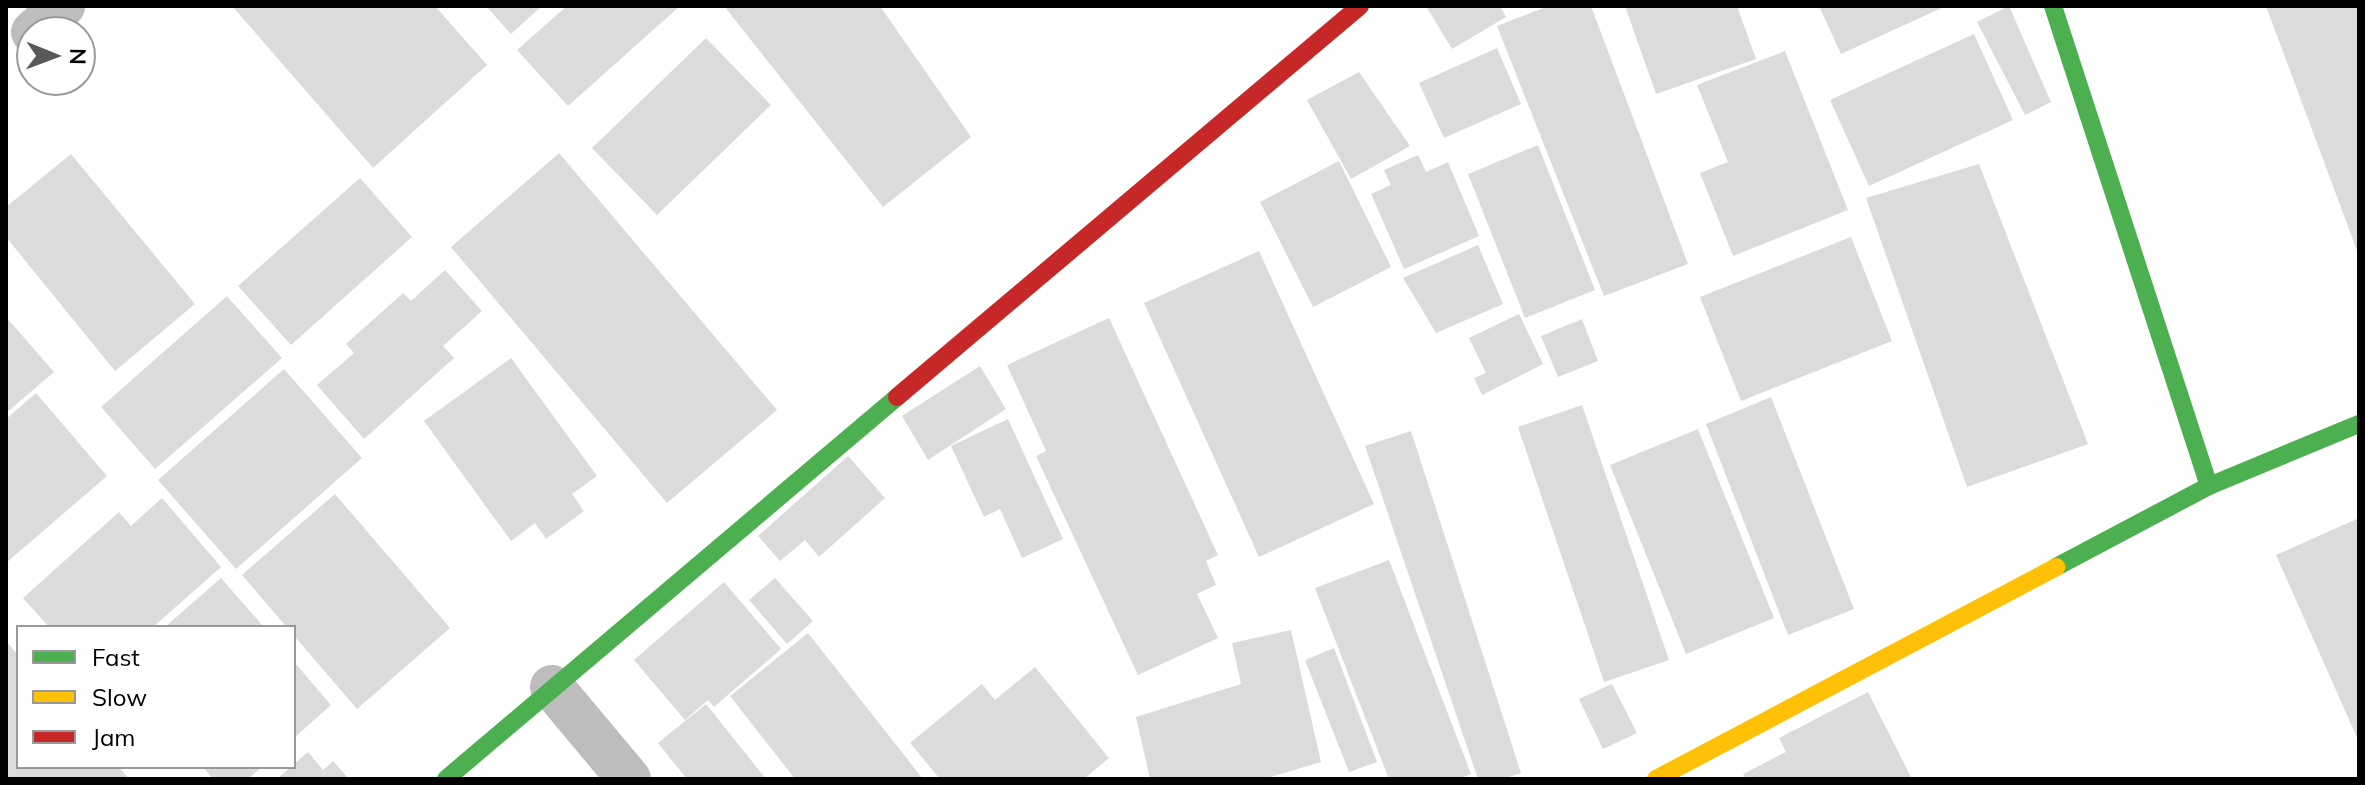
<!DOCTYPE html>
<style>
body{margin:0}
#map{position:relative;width:2365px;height:785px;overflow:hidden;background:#fff;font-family:Mulish,sans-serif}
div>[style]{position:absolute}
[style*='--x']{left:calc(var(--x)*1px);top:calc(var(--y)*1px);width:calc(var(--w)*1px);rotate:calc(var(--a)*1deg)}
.building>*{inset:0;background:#dbdbdb}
.street>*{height:44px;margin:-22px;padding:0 22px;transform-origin:22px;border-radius:22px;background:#bdbdbd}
.fast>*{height:18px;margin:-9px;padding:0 9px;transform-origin:9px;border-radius:9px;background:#4caf50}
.slow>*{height:18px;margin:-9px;padding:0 9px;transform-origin:9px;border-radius:9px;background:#ffc107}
.jam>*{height:18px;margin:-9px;padding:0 9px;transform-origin:9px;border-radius:9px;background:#c62828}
span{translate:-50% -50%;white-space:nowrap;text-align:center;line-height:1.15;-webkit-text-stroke:8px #fff;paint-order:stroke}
.frame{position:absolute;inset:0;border:8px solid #000;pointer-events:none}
.legend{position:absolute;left:16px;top:625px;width:280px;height:144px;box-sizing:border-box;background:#fff;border:2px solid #999;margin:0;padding:10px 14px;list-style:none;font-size:24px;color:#000}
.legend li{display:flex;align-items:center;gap:16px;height:40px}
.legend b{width:40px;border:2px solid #999}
.north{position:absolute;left:16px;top:16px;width:80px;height:80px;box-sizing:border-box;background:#fff;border:2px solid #999;border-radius:50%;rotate:91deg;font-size:22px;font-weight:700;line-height:32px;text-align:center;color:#000}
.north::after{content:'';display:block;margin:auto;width:28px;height:36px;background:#595959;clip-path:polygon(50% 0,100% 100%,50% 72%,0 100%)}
</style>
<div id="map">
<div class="building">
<i style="clip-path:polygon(232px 6px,435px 6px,487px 65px,373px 168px)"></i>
<i style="clip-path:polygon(486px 6px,542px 6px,511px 34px)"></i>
<i style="clip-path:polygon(567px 6px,680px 6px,568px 106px,517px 50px)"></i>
<i style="clip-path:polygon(724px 6px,880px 6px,971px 137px,883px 207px)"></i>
<i style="clip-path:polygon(1426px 6px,1500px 6px,1506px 17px,1452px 49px)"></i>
<i style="clip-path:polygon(1549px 6px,1591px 6px,1688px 264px,1604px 296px,1497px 26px)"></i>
<i style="clip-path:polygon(1625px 6px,1737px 6px,1756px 59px,1656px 94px)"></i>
<i style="clip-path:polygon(1819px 6px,1946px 6px,1841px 54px)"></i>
<i style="clip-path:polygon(2009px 6px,2051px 102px,2025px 115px,1977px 22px)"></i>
<i style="clip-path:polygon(2266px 6px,2359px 6px,2359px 256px)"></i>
<i style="clip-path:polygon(1974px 34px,2013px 120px,1869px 186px,1830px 100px)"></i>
<i style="clip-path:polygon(706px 38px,771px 105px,657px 215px,592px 148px)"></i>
<i style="clip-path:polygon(1497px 48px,1521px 104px,1444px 138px,1419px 83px)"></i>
<i style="clip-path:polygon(1785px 51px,1848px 210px,1733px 256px,1700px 173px,1728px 162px,1697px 85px)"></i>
<i style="clip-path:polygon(1359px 72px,1410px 146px,1351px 179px,1307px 100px)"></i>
<i style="clip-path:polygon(1538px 145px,1595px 290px,1525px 318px,1468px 174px)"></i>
<i style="clip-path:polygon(559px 153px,777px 410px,667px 503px,451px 247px)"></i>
<i style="clip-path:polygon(71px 154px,195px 304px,115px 371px,6px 237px,6px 207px)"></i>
<i style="clip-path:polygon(1418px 155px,1426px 172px,1448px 162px,1479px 236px,1404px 269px,1371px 194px,1391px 185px,1384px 170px)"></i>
<i style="clip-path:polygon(1339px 161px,1391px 267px,1313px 307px,1260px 202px)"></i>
<i style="clip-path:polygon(1979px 164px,2088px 444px,1967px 487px,1866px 198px)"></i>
<i style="clip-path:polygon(360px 178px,412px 237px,291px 345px,238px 286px)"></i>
<i style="clip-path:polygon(1851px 237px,1892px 341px,1741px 401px,1700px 297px)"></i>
<i style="clip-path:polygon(1478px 245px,1503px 304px,1436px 333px,1403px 278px)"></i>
<i style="clip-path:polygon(1259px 251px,1374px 504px,1259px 557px,1144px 303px)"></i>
<i style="clip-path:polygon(445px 270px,482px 311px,443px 346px,454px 358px,364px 439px,317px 385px,354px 353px,346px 344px,403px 293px,411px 301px)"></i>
<i style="clip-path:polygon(227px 296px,282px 358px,155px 469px,101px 407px)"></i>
<i style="clip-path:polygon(1519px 314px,1543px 364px,1482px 395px,1474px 378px,1486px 373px,1469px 338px)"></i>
<i style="clip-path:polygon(6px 317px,54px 372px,6px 413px)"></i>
<i style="clip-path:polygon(1109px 318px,1218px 555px,1206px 561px,1216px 585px,1197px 594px,1218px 638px,1138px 675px,1036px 456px,1046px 451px,1007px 365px)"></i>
<i style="clip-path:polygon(1582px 319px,1598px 361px,1558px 377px,1541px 336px)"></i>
<i style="clip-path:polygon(511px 358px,597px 476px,572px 494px,584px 511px,546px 539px,535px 523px,511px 541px,424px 421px)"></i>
<i style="clip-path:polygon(980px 366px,1006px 409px,928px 460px,902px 416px)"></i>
<i style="clip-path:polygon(284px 369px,362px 458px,236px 569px,158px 480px)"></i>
<i style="clip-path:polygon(36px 393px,107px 476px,6px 563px,6px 419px)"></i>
<i style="clip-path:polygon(1771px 397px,1854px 609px,1788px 635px,1706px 424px)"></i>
<i style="clip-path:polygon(1582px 405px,1669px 660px,1604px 682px,1518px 427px)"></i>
<i style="clip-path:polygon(1008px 419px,1063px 539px,1022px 558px,1000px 509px,984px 517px,951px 446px)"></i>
<i style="clip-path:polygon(1698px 429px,1774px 618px,1686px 654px,1610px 465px)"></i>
<i style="clip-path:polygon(1411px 431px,1521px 773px,1503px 779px,1478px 779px,1365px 446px)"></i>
<i style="clip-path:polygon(848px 456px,885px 498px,819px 557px,805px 540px,780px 561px,758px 536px)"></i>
<i style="clip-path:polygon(335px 494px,450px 628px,357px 709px,242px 575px)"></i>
<i style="clip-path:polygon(162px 498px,221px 567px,153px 627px,49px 627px,23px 598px,119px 512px,131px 526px)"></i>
<i style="clip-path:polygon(2359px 518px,2359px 742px,2276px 555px)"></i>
<i style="clip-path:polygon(1389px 560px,1471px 774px,1459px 779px,1389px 779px,1315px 588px)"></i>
<i style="clip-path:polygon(221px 578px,264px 627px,165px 627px)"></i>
<i style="clip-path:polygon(775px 578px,813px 621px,787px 644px,749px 600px)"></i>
<i style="clip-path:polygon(724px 582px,781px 649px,714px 707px,708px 700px,685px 720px,634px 660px)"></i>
<i style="clip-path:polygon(1291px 630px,1321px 762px,1264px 779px,1150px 779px,1136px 717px,1241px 684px,1232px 643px)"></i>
<i style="clip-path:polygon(808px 633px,923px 779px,795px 779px,730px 696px)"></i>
<i style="clip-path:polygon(6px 641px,18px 655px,18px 767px,119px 767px,129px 779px,6px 779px)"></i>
<i style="clip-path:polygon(1334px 648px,1377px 762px,1349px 772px,1305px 660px)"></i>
<i style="clip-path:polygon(294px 662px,331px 705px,294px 738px)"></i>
<i style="clip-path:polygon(1035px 667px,1109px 758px,1084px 779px,940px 779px,910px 743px,982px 684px,995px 700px)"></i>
<i style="clip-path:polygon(1612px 684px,1637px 733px,1603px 749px,1579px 699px)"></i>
<i style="clip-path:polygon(1868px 692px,1912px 779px,1746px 779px,1743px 774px,1786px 752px,1779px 738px)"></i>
<i style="clip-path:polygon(706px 704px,766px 779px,687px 779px,658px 743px)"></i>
<i style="clip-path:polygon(308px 752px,323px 770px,333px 761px,349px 779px,277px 779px)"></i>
<i style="clip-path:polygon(203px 767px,262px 767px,248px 779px,213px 779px)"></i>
</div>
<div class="street">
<i style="--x:33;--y:32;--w:40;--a:-41"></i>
<i style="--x:552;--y:687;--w:120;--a:50.1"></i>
</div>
<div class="fast">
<i style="--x:2053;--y:6;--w:505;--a:72"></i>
<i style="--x:2056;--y:567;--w:173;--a:-27.9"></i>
<i style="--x:2209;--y:486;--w:162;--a:-22.5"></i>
<i style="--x:446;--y:779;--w:591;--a:-40.26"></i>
</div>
<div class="slow">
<i style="--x:1656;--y:779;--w:453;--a:-27.9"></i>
</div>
<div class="jam">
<i style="--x:897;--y:397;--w:606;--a:-40.18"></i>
</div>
<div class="frame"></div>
<ul class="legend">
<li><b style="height:10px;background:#4caf50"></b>Fast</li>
<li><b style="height:10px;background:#ffc107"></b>Slow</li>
<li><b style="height:10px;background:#c62828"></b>Jam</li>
</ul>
<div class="north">N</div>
</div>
